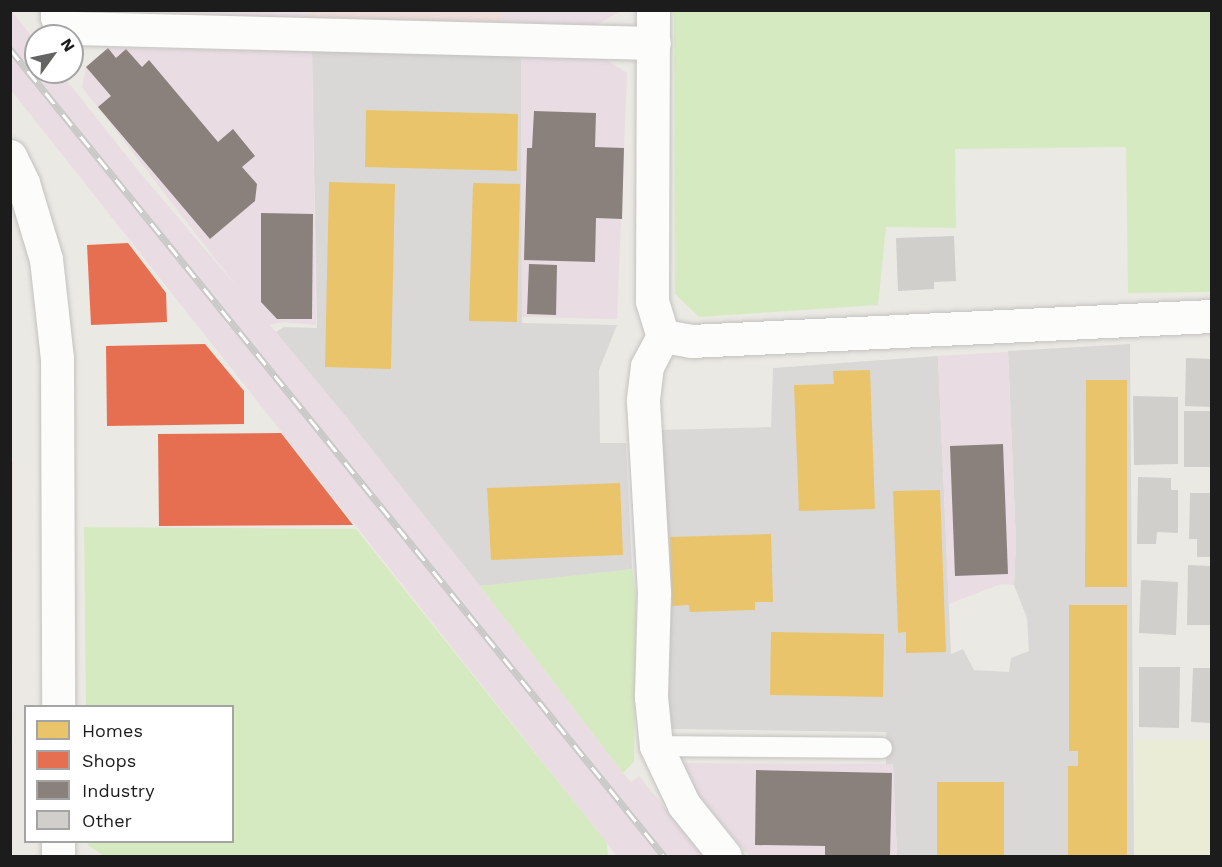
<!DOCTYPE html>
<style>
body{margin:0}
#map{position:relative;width:1222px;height:867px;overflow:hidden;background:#ebe9e4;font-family:"Work Sans",sans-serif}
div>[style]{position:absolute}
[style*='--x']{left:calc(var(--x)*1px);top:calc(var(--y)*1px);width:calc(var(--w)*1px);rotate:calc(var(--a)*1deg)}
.residential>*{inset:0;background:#dad8d6}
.commercial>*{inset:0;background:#eedcd8}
.industrial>*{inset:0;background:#e9dde3}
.farmland>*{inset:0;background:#eaecd6}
.grass>*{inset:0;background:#d6eac1}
.homes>*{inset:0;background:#e9c46a}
.shops>*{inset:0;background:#e76f51}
.industry>*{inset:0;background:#8a817c}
.building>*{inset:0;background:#d1cfcb}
.roads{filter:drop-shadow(0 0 2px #c3c2c0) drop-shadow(0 0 2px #c3c2c0)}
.service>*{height:20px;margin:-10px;padding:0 10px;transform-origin:10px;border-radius:10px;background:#fcfcfb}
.minor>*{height:33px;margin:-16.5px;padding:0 16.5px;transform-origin:16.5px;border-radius:16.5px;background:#fcfcfb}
.rail>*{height:7px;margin-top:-3.5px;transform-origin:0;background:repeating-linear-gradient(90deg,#fff 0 14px,#c9c9c8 0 28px);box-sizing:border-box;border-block:2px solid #c9c9c8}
span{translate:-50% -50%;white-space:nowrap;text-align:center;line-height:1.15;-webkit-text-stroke:6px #fff;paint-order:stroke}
.frame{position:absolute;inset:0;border:12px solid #1c1c1c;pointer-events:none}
.legend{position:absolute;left:24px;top:705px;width:210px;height:138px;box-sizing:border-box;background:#fff;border:2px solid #a4a4a4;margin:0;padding:8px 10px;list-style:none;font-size:18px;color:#1c1c1c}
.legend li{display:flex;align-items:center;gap:12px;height:30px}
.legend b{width:30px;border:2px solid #a4a4a4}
.north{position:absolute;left:24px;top:24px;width:60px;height:60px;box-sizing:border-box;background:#fff;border:2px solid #a4a4a4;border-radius:50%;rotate:57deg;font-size:16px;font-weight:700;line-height:24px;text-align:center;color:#1c1c1c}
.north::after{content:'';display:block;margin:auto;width:21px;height:27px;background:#646462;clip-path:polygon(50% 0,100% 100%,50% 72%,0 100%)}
</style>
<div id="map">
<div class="residential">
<i style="clip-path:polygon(312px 51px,521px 56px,522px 323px,617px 325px,599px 370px,600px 443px,626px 443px,632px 569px,591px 577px,480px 586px,276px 332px,284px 327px,317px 328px)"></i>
<i style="clip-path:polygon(1130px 344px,1134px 856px,897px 856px,893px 765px,886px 765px,886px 732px,672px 729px,669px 705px,670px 624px,662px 430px,771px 427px,773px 368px,938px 356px,951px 654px,963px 649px,974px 670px,1009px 672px,1011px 658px,1029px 651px,1027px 618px,1014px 585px,1016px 542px,1008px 351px)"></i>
</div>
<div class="commercial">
<i style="clip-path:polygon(307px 11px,502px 11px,501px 22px,307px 18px)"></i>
<i style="clip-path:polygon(11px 461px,13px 462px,12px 856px,10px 856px)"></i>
</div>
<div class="industrial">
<i style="clip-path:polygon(11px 10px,36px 42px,36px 72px,60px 72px,141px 174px,237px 287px,82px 87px,86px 67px,108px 48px,312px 51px,316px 325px,282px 322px,270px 325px,344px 414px,480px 586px,623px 773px,631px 782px,639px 776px,704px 856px,617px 856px,11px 90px)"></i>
<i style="clip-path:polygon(307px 10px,307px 18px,112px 11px)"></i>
<i style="clip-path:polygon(502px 11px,502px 10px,621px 11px,596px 25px,501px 22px)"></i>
<i style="clip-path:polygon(521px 56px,604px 58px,627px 73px,617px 319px,522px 317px)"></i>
<i style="clip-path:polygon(1008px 352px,1016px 542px,1014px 585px,1001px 584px,949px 604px,938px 356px)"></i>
<i style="clip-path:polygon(683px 763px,893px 764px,897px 856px,749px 856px,695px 791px,682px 770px)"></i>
</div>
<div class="farmland">
<i style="clip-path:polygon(1135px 740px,1211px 740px,1211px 856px,1134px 856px)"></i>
</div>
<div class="grass">
<i style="clip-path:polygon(674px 11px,1211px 11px,1211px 292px,1128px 293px,1126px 147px,955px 149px,956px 228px,886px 227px,878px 305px,699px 317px,675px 294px)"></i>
<i style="clip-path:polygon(84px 527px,356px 529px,607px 843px,608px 856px,104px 856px,88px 845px,87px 842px,232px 842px,232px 706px,86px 706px)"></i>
<i style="clip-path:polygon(632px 569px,636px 595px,634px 762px,623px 773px,480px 586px)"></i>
</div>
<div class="homes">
<i style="clip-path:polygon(366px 110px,518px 114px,517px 171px,365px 167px)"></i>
<i style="clip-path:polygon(329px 182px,395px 184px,391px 369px,325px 367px)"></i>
<i style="clip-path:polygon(473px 183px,520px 184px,517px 322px,469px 321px)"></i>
<i style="clip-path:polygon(870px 370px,875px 509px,799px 511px,794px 385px,834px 384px,833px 371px)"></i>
<i style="clip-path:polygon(1086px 380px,1127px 380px,1127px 587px,1085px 587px)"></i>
<i style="clip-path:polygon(620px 483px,623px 555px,491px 560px,487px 488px)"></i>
<i style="clip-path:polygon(940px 490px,946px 652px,906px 653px,906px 632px,898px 633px,893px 491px)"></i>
<i style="clip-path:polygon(771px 534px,773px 602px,755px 602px,755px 610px,690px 612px,689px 605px,672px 606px,670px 537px)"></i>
<i style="clip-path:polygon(1069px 605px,1127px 605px,1127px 856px,1068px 856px,1068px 766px,1078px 766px,1078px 751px,1069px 751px)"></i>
<i style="clip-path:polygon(771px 632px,884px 634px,883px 697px,770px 695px)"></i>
<i style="clip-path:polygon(937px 782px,1004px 782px,1004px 856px,937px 856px)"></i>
</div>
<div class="shops">
<i style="clip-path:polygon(128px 243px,166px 293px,167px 322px,91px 325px,87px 245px)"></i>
<i style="clip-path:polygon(205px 344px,244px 391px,244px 424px,107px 426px,106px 346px)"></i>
<i style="clip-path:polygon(281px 433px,353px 525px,159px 526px,158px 434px)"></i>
</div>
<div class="industry">
<i style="clip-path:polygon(108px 48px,116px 58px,126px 49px,142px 67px,149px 60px,218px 142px,233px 129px,255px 156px,242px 167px,257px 184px,255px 201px,210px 239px,98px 107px,111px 96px,86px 67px)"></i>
<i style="clip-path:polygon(534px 111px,596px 113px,595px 147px,624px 148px,622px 219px,596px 218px,595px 262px,524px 260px,527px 148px,532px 148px)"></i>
<i style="clip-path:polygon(261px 213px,313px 214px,312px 319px,277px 319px,261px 302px)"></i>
<i style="clip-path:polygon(529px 264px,557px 265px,556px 315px,527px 314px)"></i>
<i style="clip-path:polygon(1003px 444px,1008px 574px,955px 576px,950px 446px)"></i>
<i style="clip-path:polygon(756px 770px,892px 773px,890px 856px,825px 856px,825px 846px,755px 845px)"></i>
</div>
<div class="building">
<i style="clip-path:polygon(954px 236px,956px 281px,934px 282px,934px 289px,898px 291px,896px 238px)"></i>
<i style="clip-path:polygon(1186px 358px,1212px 359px,1212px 407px,1185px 406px)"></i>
<i style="clip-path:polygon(1133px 396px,1178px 397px,1178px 464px,1134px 465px)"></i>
<i style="clip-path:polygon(1184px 411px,1212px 411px,1212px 467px,1184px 467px)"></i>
<i style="clip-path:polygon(1138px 477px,1171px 478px,1171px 490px,1178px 490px,1178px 533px,1157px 532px,1156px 544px,1137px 544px)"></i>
<i style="clip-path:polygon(1190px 493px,1212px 493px,1212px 557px,1197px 557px,1197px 539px,1189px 539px)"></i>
<i style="clip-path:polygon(1188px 565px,1212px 566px,1212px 625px,1187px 625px)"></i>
<i style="clip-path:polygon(1141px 580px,1178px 582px,1176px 635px,1139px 633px)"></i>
<i style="clip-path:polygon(1139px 667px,1180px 667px,1179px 728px,1139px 727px)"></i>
<i style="clip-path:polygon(1193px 668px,1212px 668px,1212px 723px,1191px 722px)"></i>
</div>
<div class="roads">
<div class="service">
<i style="--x:656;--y:746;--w:226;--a:0.5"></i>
</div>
<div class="minor">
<i style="--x:57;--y:10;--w:7;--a:90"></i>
<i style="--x:57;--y:17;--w:19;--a:35"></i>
<i style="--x:73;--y:28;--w:581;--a:1.48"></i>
<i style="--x:653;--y:10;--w:291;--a:90.2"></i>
<i style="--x:652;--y:301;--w:37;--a:73"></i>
<i style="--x:663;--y:336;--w:28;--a:10"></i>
<i style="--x:691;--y:341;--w:522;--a:-2.75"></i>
<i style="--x:10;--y:156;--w:30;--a:64"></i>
<i style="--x:23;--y:183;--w:79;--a:73.2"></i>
<i style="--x:46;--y:259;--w:100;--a:83.7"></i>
<i style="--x:57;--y:358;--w:348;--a:89.8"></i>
<i style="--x:663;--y:336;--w:34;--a:118"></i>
<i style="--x:647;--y:366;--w:35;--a:97"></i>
<i style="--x:643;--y:401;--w:192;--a:86.7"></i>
<i style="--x:654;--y:593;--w:104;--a:91.7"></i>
<i style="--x:651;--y:697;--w:49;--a:84.2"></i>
<i style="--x:656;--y:746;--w:65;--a:64.6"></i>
<i style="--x:684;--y:805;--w:65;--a:51.2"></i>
<i style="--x:58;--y:842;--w:14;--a:90"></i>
</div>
</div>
<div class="rail">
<i style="--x:10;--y:49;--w:1039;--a:50.98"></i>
</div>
<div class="frame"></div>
<ul class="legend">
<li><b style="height:16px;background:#e9c46a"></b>Homes</li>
<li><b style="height:16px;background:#e76f51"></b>Shops</li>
<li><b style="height:16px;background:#8a817c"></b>Industry</li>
<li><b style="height:16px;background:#d1cfcb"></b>Other</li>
</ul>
<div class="north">N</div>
</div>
